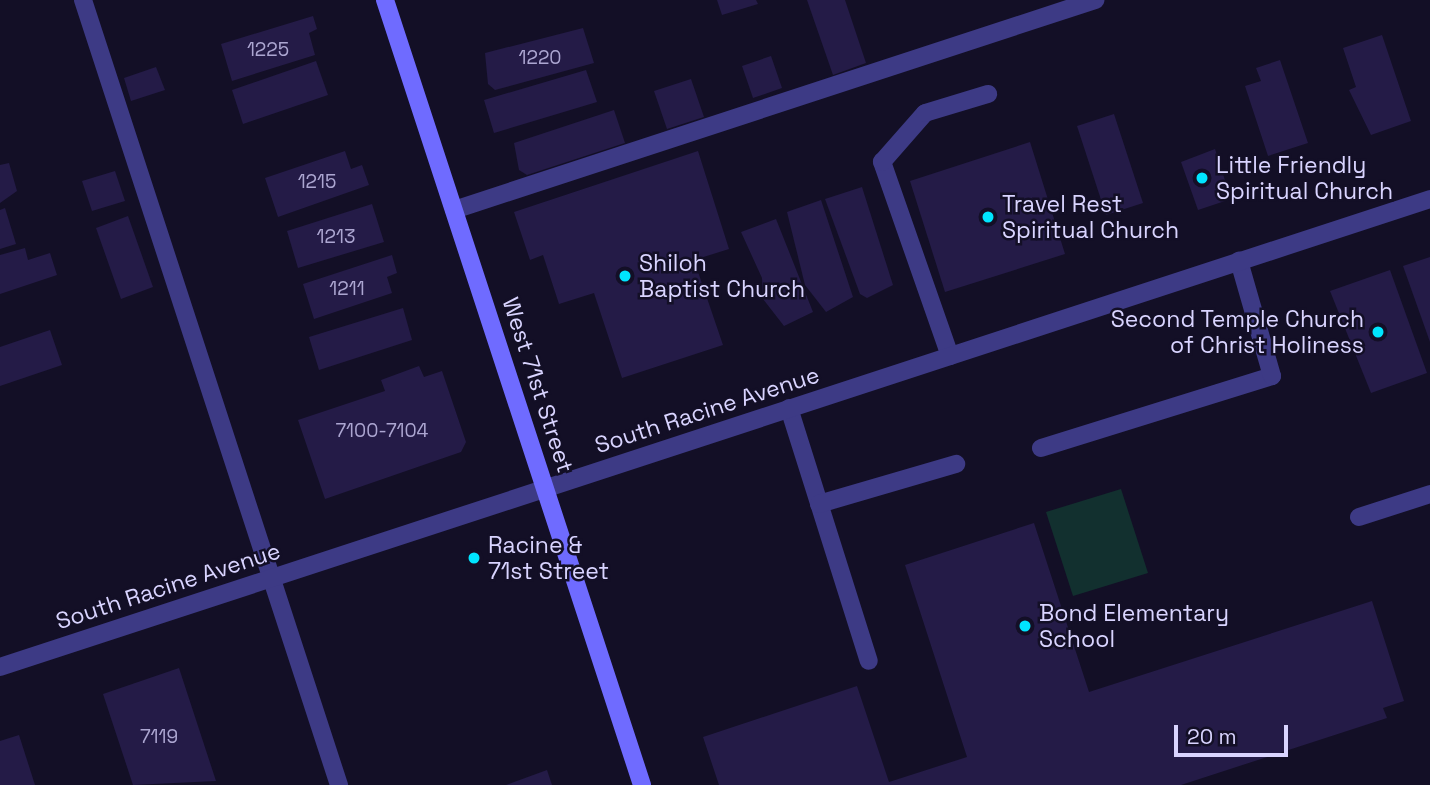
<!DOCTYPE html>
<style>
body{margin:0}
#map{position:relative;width:1430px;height:785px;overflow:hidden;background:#130f26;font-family:"Space Grotesk",sans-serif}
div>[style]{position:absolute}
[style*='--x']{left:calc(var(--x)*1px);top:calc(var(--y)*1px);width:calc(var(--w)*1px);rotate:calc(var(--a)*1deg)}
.green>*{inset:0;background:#12302f}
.building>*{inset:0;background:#241b47}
.service>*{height:18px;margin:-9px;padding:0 9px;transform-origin:9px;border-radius:9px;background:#3d3a85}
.tertiary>*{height:18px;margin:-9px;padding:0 9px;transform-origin:9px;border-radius:9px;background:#3d3a85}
.secondary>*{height:18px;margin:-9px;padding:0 9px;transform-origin:9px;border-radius:9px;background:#6f6bff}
.dots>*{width:19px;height:19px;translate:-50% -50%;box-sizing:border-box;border:4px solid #130f26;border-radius:50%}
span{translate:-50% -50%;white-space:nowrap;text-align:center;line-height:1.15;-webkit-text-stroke:5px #130f26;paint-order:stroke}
.number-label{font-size:19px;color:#aca6d1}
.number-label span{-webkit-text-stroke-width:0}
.poi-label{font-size:23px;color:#d9d4ff}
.left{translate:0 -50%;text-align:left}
.right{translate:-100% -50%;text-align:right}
.street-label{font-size:23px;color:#d9d4ff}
.scale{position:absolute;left:1174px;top:725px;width:114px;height:32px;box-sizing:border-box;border:4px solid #d9d4ff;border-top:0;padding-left:9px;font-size:21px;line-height:24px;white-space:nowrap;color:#d9d4ff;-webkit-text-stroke:5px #130f26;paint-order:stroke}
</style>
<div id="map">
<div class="green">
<i style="clip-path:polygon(1121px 489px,1148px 573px,1073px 596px,1046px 512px)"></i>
</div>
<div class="building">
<i style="clip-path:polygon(717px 0,756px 0,758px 4px,722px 15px)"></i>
<i style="clip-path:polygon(807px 0,845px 0,866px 63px,833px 75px)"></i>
<i style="clip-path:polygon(313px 16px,317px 29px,309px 33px,315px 55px,232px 81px,221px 44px)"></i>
<i style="clip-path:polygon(583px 28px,594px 63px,495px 90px,488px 84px,485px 53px)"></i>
<i style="clip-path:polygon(1382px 35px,1411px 121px,1371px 135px,1349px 90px,1356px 87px,1343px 48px)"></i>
<i style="clip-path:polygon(771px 56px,782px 88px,753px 98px,742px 66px)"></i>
<i style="clip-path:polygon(1280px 60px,1308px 143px,1268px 156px,1245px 86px,1261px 81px,1256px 68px)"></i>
<i style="clip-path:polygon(316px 61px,328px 95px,243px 124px,232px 90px)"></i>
<i style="clip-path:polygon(156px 67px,165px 90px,131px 101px,124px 78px)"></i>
<i style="clip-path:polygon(586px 70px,597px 102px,494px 133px,484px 100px)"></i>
<i style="clip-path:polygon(691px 79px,704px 117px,667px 129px,654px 91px)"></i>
<i style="clip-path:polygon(614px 110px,625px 143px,527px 175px,519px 170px,514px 143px)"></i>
<i style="clip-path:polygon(1114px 114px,1143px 203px,1106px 215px,1077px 126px)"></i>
<i style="clip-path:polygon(1030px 142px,1065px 254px,945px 292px,910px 181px)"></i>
<i style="clip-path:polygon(1215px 149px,1231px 199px,1198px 210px,1181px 162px)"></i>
<i style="clip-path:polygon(345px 151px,351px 169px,362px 165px,369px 185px,278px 217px,265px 178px)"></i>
<i style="clip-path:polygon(698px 151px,729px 249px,694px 260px,723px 345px,622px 378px,594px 293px,559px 304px,543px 255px,530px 260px,514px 212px)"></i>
<i style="clip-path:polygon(9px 163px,17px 191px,0 203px,0 165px)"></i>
<i style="clip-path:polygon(115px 171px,125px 201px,92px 211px,82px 181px)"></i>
<i style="clip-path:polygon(862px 187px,893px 285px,867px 298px,860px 294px,825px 199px)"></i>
<i style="clip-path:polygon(821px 200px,853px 297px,826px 312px,805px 285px,787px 212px)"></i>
<i style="clip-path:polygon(372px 204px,384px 242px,298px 268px,287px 231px)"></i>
<i style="clip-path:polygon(5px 208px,16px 244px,0 249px,0 210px)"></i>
<i style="clip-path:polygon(128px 216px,153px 287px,121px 299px,96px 228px)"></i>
<i style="clip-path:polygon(776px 219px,813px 312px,784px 326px,763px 299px,762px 278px,741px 232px)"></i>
<i style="clip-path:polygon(25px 248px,28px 260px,50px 253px,57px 275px,0 294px,0 255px)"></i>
<i style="clip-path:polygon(392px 255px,397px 273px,387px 277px,392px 293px,314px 319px,303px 284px)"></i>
<i style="clip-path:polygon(1430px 257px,1430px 342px,1403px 266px)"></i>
<i style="clip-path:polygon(1390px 270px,1427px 373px,1371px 393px,1330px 291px)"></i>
<i style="clip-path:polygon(403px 308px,412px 340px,319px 370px,309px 337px)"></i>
<i style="clip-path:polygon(50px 330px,62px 365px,0 386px,0 347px)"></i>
<i style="clip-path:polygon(419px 366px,424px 377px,442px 371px,466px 442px,461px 452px,325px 499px,298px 420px,385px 391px,381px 380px)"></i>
<i style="clip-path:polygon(1034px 523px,1089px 692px,1372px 601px,1404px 701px,1383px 708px,1387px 718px,1181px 785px,719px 785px,703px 737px,857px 686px,889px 782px,967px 757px,905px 565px)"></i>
<i style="clip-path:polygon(179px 668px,216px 781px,133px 785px,103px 694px)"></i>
<i style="clip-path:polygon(19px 735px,35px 785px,0 785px,0 741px)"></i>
<i style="clip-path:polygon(547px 770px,552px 785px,506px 785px)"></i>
</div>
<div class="service">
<i style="--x:83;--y:0;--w:826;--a:71.94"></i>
<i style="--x:454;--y:210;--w:675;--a:-18.14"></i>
<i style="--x:950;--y:356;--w:206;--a:-109.3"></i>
<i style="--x:882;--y:162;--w:65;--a:-48.7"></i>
<i style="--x:925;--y:113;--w:66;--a:-16.8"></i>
<i style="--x:789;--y:408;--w:265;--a:72.5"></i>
<i style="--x:1041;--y:448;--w:242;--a:-17.3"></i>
<i style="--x:1272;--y:376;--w:120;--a:-106"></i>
<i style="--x:819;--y:504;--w:143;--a:-16.3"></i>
<i style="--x:1359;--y:517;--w:75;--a:-17.9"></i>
</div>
<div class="tertiary">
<i style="--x:0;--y:667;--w:1505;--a:-18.12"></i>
</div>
<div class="secondary">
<i style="--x:385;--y:0;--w:826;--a:71.87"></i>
</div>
<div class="dots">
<i style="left:1202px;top:178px;background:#00e5ff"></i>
<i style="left:988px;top:217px;background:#00e5ff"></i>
<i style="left:625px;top:276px;background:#00e5ff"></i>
<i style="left:1378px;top:332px;background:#00e5ff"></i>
<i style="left:474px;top:558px;background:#00e5ff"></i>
<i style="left:1025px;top:626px;background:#00e5ff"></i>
</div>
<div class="number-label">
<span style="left:268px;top:50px">1225</span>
<span style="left:540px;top:58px">1220</span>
<span style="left:317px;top:182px">1215</span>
<span style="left:336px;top:237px">1213</span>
<span style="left:347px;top:289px">1211</span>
<span style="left:382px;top:431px">7100-7104</span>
<span style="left:159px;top:737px">7119</span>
</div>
<div class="poi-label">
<span class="left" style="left:1216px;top:178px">Little Friendly<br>Spiritual Church</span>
<span class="left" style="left:1002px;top:217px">Travel Rest<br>Spiritual Church</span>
<span class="left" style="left:639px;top:276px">Shiloh<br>Baptist Church</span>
<span class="right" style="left:1364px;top:332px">Second Temple Church<br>of Christ Holiness</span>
<span class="left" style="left:488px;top:558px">Racine &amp;<br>71st Street</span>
<span class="left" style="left:1039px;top:626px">Bond Elementary<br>School</span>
</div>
<div class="street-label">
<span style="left:538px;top:385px;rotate:72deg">West 71st Street</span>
<span style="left:707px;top:410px;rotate:-18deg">South Racine Avenue</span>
<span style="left:168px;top:586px;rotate:-18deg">South Racine Avenue</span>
</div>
<div class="scale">20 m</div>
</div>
